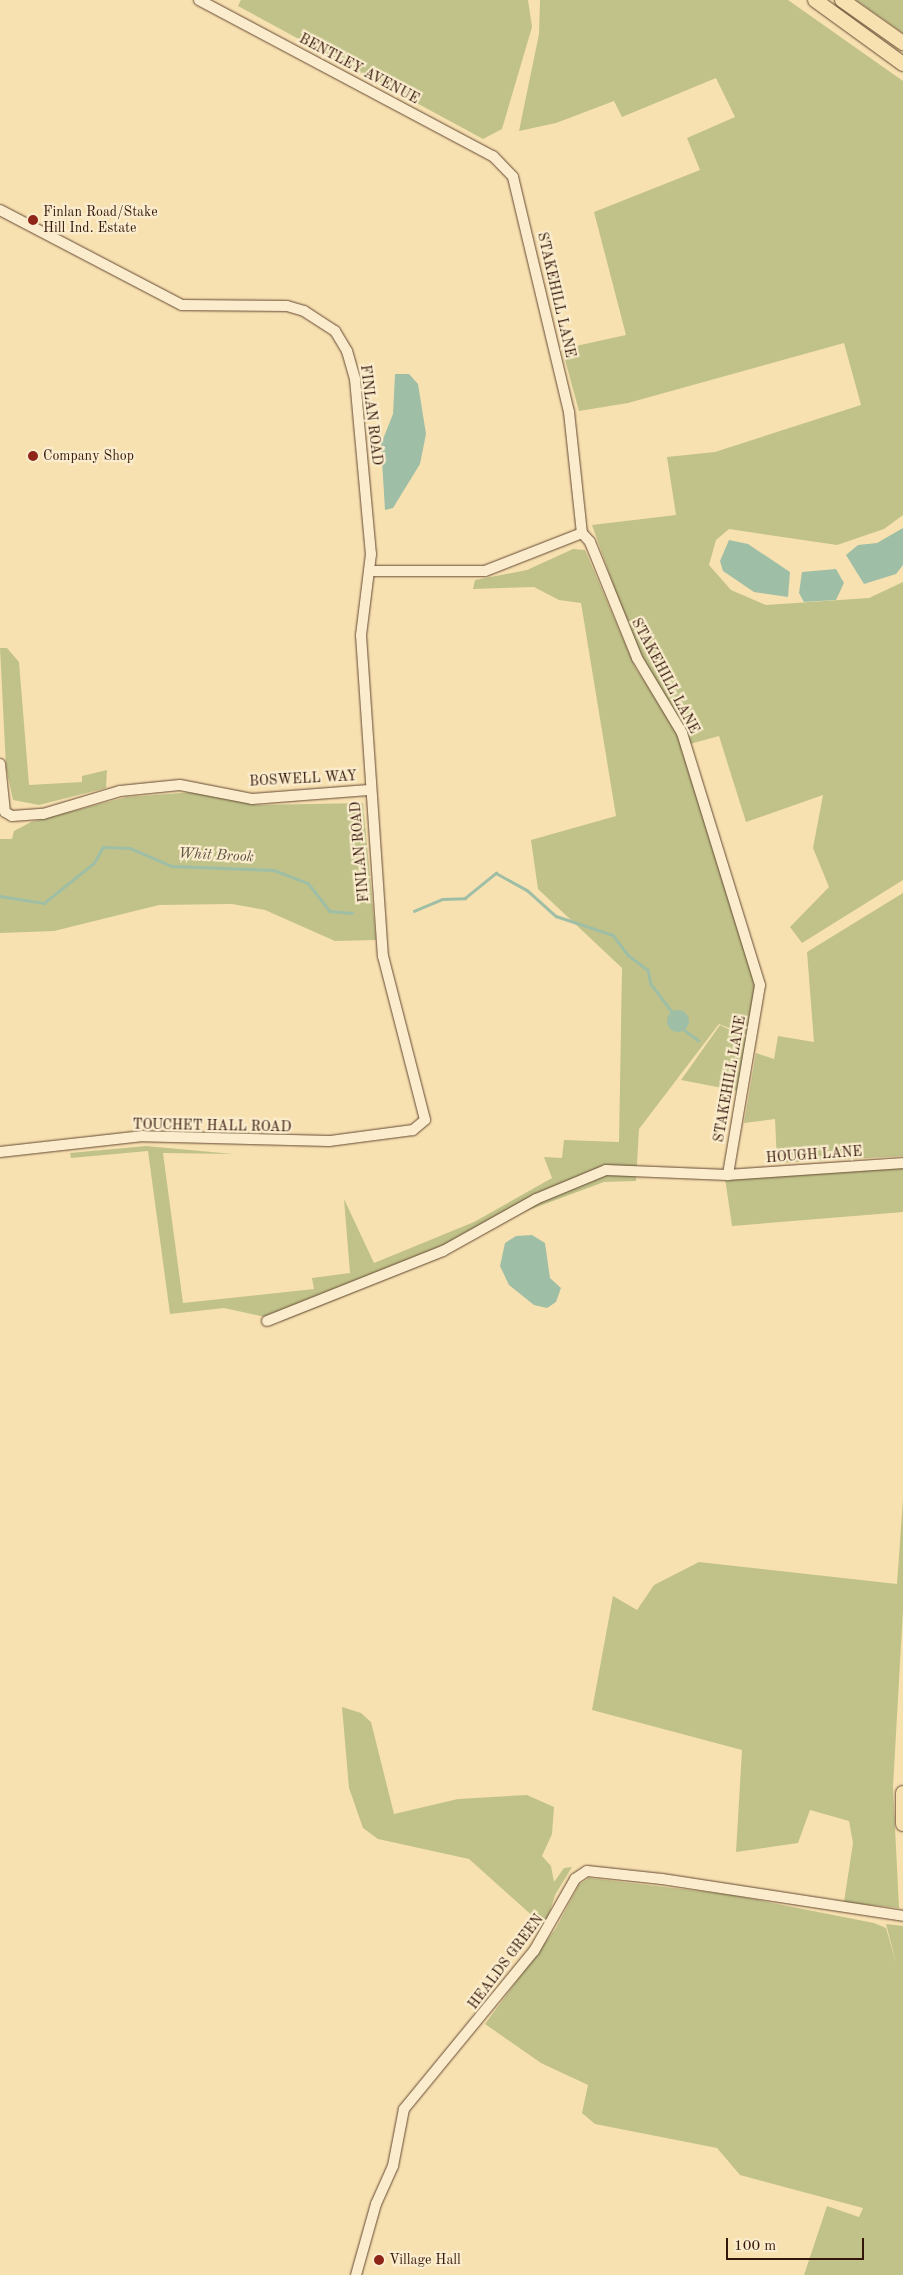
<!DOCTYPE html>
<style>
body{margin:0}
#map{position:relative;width:903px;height:2275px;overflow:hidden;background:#f8e1b1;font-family:"Old Standard TT",serif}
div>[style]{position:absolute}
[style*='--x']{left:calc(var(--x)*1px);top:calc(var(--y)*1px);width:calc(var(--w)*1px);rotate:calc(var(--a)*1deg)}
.green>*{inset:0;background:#c0c289}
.water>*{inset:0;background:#9fbea6}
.round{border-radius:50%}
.stream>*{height:2.5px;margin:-1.25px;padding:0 1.25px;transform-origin:1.25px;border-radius:1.25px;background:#9fbea6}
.roads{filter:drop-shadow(0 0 1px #654934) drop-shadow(0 0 1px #654934)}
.minor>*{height:10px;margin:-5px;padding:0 5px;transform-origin:5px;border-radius:5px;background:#faeccc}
.highway>*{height:14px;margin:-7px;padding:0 7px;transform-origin:7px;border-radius:7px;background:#f8e1b1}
.dots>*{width:14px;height:14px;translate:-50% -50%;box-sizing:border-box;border:2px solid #faeccc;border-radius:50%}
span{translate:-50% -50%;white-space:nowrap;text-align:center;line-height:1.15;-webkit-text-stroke:4.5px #faeccc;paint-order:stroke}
.street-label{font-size:14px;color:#34160b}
.poi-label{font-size:14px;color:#34160b}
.left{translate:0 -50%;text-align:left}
.water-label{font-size:15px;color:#595141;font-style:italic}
.scale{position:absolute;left:726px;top:2238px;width:138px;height:22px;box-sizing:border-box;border:2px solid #34160b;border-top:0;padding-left:6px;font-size:15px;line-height:18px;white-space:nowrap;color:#34160b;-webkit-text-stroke:4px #faeccc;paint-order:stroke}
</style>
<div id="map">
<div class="green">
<i style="clip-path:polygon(241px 0,528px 0,532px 27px,502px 129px,483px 139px,238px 6px)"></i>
<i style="clip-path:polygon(540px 0,788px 0,903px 81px,903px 515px,884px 529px,837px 545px,729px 529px,716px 540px,709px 565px,731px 590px,766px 605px,869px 598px,903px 582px,903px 880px,802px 943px,790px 927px,829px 887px,813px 848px,823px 795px,746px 822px,719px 736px,690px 744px,633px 640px,592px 525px,676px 515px,667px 457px,715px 452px,861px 405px,844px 343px,628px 403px,579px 411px,562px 349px,626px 335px,594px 212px,700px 170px,687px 138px,735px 117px,716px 78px,622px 117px,614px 101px,556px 123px,519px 131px,539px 34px)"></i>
<i style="clip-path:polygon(856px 0,903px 0,903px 33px)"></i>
<i style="clip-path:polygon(573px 549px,585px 550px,635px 667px,679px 735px,756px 987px,747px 1035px,719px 1024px,639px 1129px,636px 1181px,604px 1182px,526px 1211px,438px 1259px,283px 1321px,224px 1308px,170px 1314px,148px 1151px,71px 1158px,70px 1153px,146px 1146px,233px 1154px,163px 1153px,183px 1303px,314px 1289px,312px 1278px,350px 1273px,344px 1199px,374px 1263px,474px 1222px,552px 1178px,544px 1157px,562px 1158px,564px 1140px,619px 1142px,622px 968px,538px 889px,531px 840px,616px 816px,581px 603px,559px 600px,534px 587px,473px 589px,475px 580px,527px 570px)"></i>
<i style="clip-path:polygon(0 648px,7px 648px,19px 662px,29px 785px,82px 782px,82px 776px,107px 770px,106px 788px,39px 805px,13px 800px,6px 767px)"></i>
<i style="clip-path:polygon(195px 792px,257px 805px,363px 803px,376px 940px,335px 941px,265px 910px,232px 904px,159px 905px,54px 931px,0 933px,0 839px,12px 839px,14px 831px,31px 822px,127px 797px)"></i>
<i style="clip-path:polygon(903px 893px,903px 1156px,777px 1163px,775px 1119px,744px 1123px,756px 1053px,774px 1059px,778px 1036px,814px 1042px,807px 952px)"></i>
<i style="clip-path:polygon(720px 1025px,747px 1038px,738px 1091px,681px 1080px)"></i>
<i style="clip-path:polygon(903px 1167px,903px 1212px,732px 1226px,725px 1178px)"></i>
<i style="clip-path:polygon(903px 1499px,903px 1610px,893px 1787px,899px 1908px,844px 1902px,853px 1843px,849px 1821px,810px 1810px,798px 1843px,736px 1852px,742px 1750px,592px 1710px,613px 1596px,637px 1610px,654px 1585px,699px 1562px,897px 1584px)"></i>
<i style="clip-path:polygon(342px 1707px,361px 1713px,371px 1722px,394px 1814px,458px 1799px,527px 1795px,554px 1807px,552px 1834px,542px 1856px,551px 1866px,554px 1882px,564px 1868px,572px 1867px,555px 1895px,545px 1927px,469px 1859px,378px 1839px,363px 1828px,349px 1788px)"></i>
<i style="clip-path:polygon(589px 1878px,732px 1895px,874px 1923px,886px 1928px,897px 1966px,886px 1924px,903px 1926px,903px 2275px,804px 2275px,827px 2206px,859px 2217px,863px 2208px,740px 2175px,717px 2148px,595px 2124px,582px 2113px,588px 2085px,541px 2063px,485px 2024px,556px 1928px,579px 1885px)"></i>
</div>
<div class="water">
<i style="clip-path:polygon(395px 374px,409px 374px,418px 384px,426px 434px,420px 464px,393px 508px,385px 510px,381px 444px,393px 414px)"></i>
<i style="clip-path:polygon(903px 528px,903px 565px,896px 574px,864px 584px,846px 555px,858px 545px,877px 543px)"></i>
<i style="clip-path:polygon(729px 540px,748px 544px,790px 572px,788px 597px,754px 592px,723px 571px,720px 561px)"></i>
<i style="clip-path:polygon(836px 569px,844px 583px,836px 600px,804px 602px,799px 593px,802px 572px)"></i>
<i class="round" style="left:667px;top:1010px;width:22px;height:22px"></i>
<i style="clip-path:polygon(532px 1235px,545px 1243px,550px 1278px,561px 1288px,556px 1302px,547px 1308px,534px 1305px,509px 1285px,500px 1266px,505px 1243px,516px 1236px)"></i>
</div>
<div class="stream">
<i style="--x:0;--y:896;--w:45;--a:9"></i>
<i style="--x:44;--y:903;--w:64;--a:-38.7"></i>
<i style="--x:94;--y:863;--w:18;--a:-61"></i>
<i style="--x:103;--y:847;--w:27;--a:2"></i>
<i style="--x:130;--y:848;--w:46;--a:23.2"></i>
<i style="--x:172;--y:866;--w:102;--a:2.2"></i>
<i style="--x:274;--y:870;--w:36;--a:21"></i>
<i style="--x:308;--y:883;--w:36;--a:52"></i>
<i style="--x:330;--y:911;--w:22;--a:5"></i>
<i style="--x:414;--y:911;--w:30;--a:-23"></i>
<i style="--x:442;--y:899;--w:23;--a:-2"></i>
<i style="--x:465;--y:898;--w:40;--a:-39"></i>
<i style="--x:496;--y:873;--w:35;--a:29"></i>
<i style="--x:527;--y:890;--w:39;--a:42"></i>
<i style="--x:556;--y:916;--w:60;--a:18.4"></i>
<i style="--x:613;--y:935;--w:25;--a:53"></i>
<i style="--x:628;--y:955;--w:25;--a:37"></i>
<i style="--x:648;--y:970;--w:14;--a:78"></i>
<i style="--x:651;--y:984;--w:35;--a:53"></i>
<i style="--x:683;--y:1029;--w:19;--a:36"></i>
</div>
<div class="roads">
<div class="minor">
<i style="--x:199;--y:0;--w:333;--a:28"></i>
<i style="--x:493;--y:156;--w:29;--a:46"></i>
<i style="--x:513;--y:177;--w:242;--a:76.6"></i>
<i style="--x:569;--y:412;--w:122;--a:83.9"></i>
<i style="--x:582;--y:533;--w:12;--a:48"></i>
<i style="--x:590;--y:542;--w:125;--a:67.9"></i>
<i style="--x:637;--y:658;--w:87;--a:59"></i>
<i style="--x:682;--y:733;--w:264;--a:72.8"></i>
<i style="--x:760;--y:985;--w:193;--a:99.6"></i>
<i style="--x:0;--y:210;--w:205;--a:27.6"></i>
<i style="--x:182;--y:305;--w:105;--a:0.5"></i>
<i style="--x:287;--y:306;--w:18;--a:16"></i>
<i style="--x:304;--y:311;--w:37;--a:33"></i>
<i style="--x:335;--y:331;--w:23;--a:59"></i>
<i style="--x:347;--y:351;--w:29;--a:74"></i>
<i style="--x:355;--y:379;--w:176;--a:84.8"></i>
<i style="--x:371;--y:554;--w:82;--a:97"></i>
<i style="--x:361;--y:635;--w:322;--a:86.1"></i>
<i style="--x:383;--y:956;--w:169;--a:75.6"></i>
<i style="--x:425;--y:1120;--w:16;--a:140"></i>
<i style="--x:413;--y:1130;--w:85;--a:172.5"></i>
<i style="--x:329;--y:1141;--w:186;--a:-178.5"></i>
<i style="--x:143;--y:1136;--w:144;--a:173.6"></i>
<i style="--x:369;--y:571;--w:116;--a:0"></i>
<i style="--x:485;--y:571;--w:104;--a:-21.4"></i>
<i style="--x:0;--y:764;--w:48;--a:84.1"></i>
<i style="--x:5;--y:812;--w:8;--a:30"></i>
<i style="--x:12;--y:816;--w:31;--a:-4"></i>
<i style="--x:43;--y:814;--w:80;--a:-16.6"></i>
<i style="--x:120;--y:791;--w:60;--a:-5.7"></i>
<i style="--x:180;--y:785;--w:73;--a:11"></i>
<i style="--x:252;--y:799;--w:117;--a:-4.4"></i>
<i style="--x:267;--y:1321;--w:189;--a:-21.7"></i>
<i style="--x:443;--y:1251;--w:107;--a:-29.2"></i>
<i style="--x:536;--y:1199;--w:76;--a:-22.5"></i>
<i style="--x:606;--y:1170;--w:122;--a:2.3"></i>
<i style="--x:728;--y:1175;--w:175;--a:-3.9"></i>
<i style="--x:356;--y:2275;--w:74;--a:-74.3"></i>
<i style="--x:376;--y:2204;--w:42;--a:-65.9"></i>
<i style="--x:393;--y:2166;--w:58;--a:-79.1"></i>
<i style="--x:404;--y:2109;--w:205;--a:-50.6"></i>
<i style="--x:534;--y:1951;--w:83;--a:-60.3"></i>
<i style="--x:575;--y:1879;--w:14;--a:-34"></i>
<i style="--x:587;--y:1871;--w:75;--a:6.1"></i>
<i style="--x:662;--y:1879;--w:244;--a:8.7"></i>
</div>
<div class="highway">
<i style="--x:815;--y:0;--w:109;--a:36"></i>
<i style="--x:842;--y:0;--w:75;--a:35.2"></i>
<i style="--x:903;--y:1793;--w:31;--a:90"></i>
</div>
</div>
<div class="dots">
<i style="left:33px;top:220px;background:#8f2418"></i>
<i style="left:33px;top:456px;background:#8f2418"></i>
<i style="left:379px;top:2260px;background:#8f2418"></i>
</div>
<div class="street-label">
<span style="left:359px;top:69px;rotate:28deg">BENTLEY AVENUE</span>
<span style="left:556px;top:295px;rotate:77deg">STAKEHILL LANE</span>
<span style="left:371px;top:415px;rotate:83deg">FINLAN ROAD</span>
<span style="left:665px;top:676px;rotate:62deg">STAKEHILL LANE</span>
<span style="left:303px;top:779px;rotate:-3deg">BOSWELL WAY</span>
<span style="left:360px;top:852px;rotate:-95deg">FINLAN ROAD</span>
<span style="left:730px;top:1079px;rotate:-80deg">STAKEHILL LANE</span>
<span style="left:212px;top:1126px;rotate:1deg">TOUCHET HALL ROAD</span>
<span style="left:814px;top:1155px;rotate:-4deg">HOUGH LANE</span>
<span style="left:506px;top:1962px;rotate:-53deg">HEALDS GREEN</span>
</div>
<div class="poi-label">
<span class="left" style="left:43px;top:220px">Finlan Road/Stake<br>Hill Ind. Estate</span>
<span class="left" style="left:43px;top:456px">Company Shop</span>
<span class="left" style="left:389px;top:2260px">Village Hall</span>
</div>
<div class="water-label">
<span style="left:216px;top:856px;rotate:3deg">Whit Brook</span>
</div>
<div class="scale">100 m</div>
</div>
